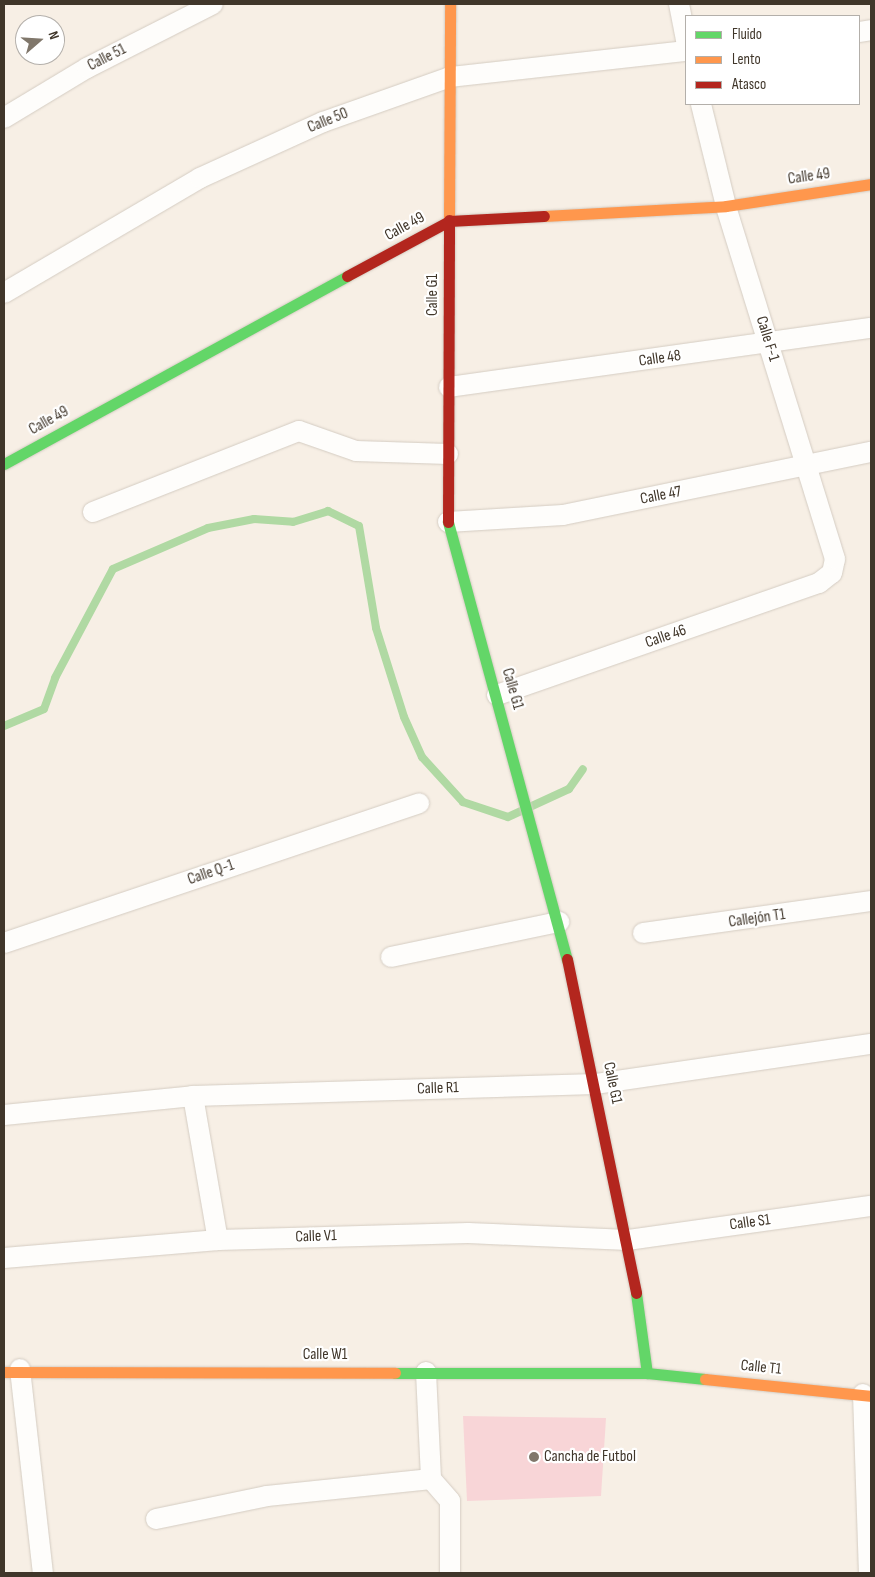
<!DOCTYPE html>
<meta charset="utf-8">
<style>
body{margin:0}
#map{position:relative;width:875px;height:1577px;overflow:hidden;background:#f7efe5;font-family:"Sofia Sans Condensed",sans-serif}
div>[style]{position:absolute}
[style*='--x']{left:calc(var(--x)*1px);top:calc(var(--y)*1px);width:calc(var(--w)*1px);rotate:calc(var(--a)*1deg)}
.green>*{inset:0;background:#f8d5d7}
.stream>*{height:8px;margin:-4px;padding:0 4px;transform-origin:4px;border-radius:4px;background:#b0d9a3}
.roads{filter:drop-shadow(0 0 1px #d4ccc2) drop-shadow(0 0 1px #d4ccc2)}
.street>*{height:20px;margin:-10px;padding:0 10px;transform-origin:10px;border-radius:10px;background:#fefdfb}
.fast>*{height:11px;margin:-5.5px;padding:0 5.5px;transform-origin:5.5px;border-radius:5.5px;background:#63d668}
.slow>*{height:11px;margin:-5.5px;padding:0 5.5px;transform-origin:5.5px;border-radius:5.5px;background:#ff974d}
.jam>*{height:11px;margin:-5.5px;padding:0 5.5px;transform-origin:5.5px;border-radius:5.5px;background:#b3261e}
.dots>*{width:14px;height:14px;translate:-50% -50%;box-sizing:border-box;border:2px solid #fff;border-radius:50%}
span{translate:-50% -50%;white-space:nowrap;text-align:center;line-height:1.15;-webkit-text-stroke:4.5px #fff;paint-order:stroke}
.street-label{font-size:16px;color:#40362a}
.poi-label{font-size:16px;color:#40362a}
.left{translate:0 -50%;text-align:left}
.frame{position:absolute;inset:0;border:5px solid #40362a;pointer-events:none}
.legend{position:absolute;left:685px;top:15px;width:175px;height:90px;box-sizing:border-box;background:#fff;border:1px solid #b3afaa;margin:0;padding:6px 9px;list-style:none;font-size:15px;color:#40362a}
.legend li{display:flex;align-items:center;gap:10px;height:25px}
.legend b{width:25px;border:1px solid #b3afaa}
.north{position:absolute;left:15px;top:15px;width:50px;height:50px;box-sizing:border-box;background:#fff;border:1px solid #b3afaa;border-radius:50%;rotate:71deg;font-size:14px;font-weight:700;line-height:20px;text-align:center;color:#40362a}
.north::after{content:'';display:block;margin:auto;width:18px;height:22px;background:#80776b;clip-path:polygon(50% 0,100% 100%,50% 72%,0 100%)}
</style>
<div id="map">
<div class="green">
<i style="clip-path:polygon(463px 1416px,606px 1418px,601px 1496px,467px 1501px)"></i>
</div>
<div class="stream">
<i style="--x:4;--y:726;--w:43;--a:-23"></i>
<i style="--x:44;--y:709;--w:33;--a:-70"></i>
<i style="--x:55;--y:678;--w:123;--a:-62"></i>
<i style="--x:113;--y:569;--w:103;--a:-23.3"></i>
<i style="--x:208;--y:528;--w:47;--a:-11.1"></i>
<i style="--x:254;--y:519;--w:39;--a:4"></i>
<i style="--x:293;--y:522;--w:37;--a:-17"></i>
<i style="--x:328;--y:511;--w:34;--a:26"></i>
<i style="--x:359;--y:526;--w:103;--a:80.5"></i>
<i style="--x:376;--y:628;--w:93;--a:72.5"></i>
<i style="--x:404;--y:717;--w:44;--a:65.8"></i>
<i style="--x:422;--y:757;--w:61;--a:47.7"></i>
<i style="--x:463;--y:802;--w:47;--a:18.4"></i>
<i style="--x:508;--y:817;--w:67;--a:-24.7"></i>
<i style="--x:569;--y:789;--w:24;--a:-55"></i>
</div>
<div class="roads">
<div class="street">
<i style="--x:679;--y:4;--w:37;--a:79"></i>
<i style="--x:859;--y:32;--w:12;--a:-9"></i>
<i style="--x:4;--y:118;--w:97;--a:-31.1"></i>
<i style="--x:87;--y:68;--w:141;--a:-26.9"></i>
<i style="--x:4;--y:293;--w:227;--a:-30.4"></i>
<i style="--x:200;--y:178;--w:135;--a:-24.5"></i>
<i style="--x:323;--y:122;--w:135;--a:-19.5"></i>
<i style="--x:450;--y:77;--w:237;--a:-6.3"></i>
<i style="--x:449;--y:387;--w:426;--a:-8"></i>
<i style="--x:93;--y:512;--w:221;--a:-21.5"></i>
<i style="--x:299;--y:431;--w:60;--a:19.3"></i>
<i style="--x:356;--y:451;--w:92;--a:1.9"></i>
<i style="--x:448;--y:522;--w:115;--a:-3.5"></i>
<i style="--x:563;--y:515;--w:314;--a:-11.6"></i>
<i style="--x:497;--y:695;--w:341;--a:-19.2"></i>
<i style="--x:819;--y:583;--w:16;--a:-38"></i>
<i style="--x:832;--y:573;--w:14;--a:-78"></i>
<i style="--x:835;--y:559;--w:369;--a:-107.2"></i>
<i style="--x:726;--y:206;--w:105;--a:-103.8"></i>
<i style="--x:643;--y:933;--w:230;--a:-8"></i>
<i style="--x:4;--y:943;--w:438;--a:-18.6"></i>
<i style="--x:391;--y:957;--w:172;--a:-11.8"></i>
<i style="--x:193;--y:1096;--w:146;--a:80.2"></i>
<i style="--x:4;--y:1115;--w:190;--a:-5.7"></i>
<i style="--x:193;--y:1096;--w:403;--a:-1.7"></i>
<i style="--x:596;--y:1084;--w:278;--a:-8.3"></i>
<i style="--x:4;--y:1258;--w:215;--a:-4.8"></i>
<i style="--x:218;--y:1240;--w:250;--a:-1.6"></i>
<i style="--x:468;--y:1233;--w:160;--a:2.5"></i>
<i style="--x:628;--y:1240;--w:245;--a:-8"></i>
<i style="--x:20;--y:1369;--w:205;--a:83.6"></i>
<i style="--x:426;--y:1372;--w:107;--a:87.3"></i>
<i style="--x:431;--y:1479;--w:29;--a:49"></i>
<i style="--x:450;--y:1501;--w:72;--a:90"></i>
<i style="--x:863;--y:1394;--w:179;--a:88.1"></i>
<i style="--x:156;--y:1519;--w:113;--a:-11.7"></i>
<i style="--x:267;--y:1496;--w:165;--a:-5.9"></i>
</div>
<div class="fast">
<i style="--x:4;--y:464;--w:391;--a:-28.7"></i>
<i style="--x:448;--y:522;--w:453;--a:74.8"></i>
<i style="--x:636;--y:1293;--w:81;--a:82.2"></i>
<i style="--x:395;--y:1373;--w:252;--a:0"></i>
<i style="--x:647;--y:1373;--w:58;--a:5.9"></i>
</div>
<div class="slow">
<i style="--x:544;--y:216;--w:182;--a:-3.1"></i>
<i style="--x:726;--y:206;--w:147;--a:-8.6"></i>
<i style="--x:449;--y:220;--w:216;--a:-89.7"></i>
<i style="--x:4;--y:1372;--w:391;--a:0.1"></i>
<i style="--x:705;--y:1379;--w:167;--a:5.8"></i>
</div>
<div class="jam">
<i style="--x:347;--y:276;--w:116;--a:-28.3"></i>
<i style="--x:449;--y:221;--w:95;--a:-3"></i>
<i style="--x:448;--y:522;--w:302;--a:-89.8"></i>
<i style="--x:567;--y:959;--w:341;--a:78.3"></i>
</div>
</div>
<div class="dots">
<i style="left:534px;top:1457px;background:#80776b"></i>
</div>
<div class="street-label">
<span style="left:107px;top:58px;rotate:-27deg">Calle 51</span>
<span style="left:328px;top:121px;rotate:-22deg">Calle 50</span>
<span style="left:809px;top:177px;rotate:-8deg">Calle 49</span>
<span style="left:405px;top:227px;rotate:-29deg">Calle 49</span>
<span style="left:433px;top:295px;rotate:-90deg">Calle G1</span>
<span style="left:767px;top:339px;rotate:73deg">Calle F-1</span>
<span style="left:660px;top:359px;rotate:-8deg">Calle 48</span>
<span style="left:49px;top:421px;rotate:-29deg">Calle 49</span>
<span style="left:661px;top:496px;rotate:-11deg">Calle 47</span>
<span style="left:666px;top:637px;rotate:-19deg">Calle 46</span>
<span style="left:512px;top:689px;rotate:74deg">Calle G1</span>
<span style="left:211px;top:873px;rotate:-19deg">Calle Q-1</span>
<span style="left:757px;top:919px;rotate:-8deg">Callejón T1</span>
<span style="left:612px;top:1083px;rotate:78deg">Calle G1</span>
<span style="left:438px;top:1089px;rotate:-2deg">Calle R1</span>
<span style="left:750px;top:1223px;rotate:-8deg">Calle S1</span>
<span style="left:316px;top:1237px;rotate:-2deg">Calle V1</span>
<span style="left:325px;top:1355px">Calle W1</span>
<span style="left:761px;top:1368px;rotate:6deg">Calle T1</span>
</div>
<div class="poi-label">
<span class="left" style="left:544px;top:1457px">Cancha de Futbol</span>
</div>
<div class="frame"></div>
<ul class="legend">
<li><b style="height:6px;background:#63d668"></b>Fluido</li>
<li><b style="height:6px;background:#ff974d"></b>Lento</li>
<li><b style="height:6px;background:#b3261e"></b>Atasco</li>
</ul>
<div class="north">N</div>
</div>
